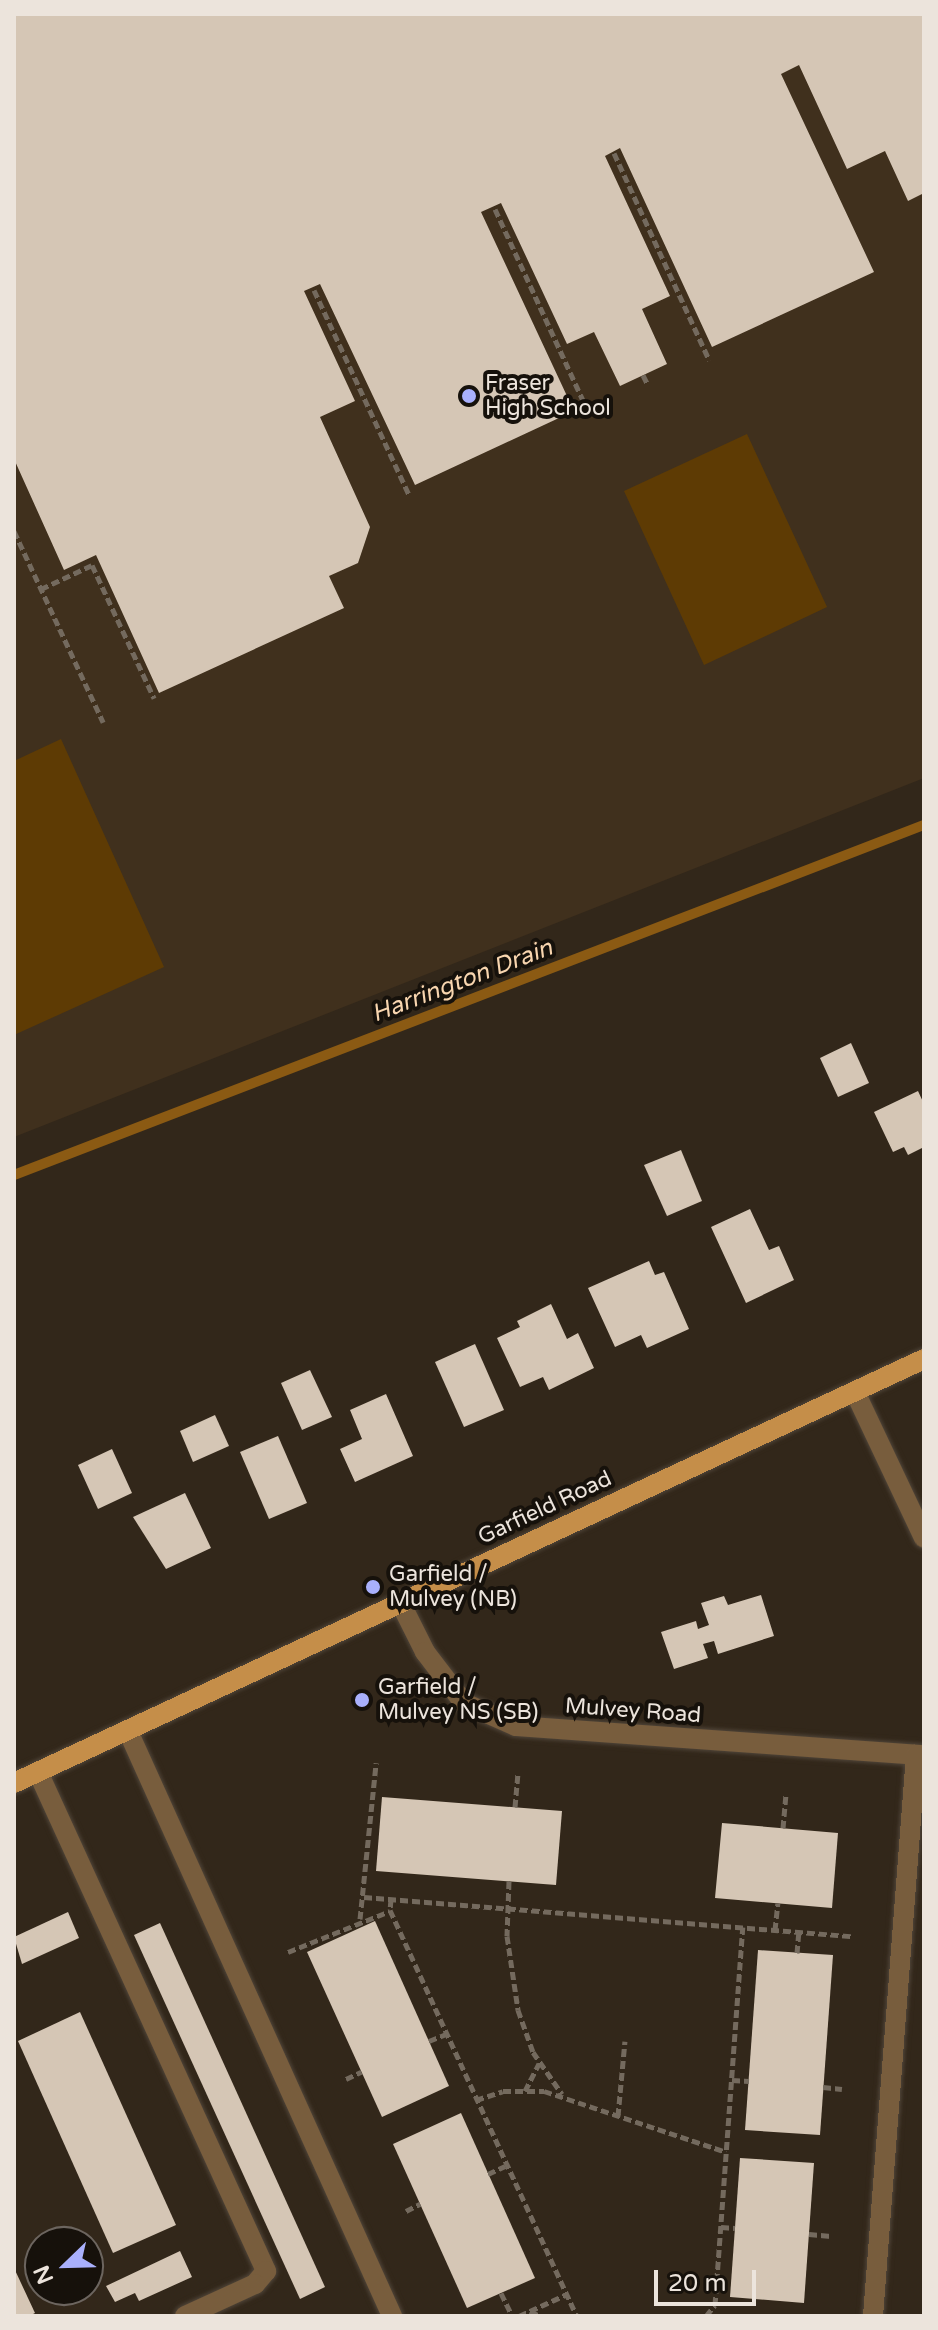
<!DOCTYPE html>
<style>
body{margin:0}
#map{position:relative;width:938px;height:2330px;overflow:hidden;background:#32271a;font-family:"Varela Round",sans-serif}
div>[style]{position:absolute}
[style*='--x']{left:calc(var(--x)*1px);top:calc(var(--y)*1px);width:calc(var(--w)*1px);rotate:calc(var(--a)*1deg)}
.built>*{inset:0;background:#40301d}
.green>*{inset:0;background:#5e3b04}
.stream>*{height:10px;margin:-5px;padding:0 5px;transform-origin:5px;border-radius:5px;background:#8b5a13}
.building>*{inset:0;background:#d5c6b5}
.path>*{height:5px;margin-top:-2.5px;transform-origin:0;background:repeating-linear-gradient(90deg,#746a5e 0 8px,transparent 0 12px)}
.roads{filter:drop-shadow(0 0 2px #504539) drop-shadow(0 0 2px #504539)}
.minor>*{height:20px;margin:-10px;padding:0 10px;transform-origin:10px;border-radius:10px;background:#785d3d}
.major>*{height:20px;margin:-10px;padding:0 10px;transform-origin:10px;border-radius:10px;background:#c58e49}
.dots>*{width:22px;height:22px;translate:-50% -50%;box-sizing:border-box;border:4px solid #16110b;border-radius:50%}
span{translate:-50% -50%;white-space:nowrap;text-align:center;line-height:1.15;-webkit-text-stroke:8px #16110b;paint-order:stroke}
.poi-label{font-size:22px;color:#ece4dc}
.left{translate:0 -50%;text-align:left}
.street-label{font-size:22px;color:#ece4dc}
.water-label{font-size:24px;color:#f8d5af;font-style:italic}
.frame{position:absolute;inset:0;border:16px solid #ece4dc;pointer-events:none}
.north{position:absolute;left:24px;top:2226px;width:80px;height:80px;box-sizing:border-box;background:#16110b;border:2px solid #6c655f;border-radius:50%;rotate:247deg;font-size:22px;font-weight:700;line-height:32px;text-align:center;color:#ece4dc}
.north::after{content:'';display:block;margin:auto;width:28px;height:36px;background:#a9b0fc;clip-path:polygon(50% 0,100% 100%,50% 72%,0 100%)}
.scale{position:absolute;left:654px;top:2270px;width:102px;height:36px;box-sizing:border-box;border:4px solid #ece4dc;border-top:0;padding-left:10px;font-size:24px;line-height:28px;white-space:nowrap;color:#ece4dc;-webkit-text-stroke:6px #16110b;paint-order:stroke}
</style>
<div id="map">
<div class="built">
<i style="clip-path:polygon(14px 14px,924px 14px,924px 778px,14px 1137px)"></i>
</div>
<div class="green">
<i style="clip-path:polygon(747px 434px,827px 607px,704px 665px,624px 491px)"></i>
<i style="clip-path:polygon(61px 739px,164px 967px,14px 1035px,14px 761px)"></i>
</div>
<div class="stream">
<i style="--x:14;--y:1175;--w:975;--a:-21.04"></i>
</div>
<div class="building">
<i style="clip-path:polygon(14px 14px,924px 14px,924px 193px,908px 201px,885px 151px,847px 169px,799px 65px,781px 74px,874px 272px,712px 347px,620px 148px,605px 156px,670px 296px,642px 309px,667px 364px,620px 386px,594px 332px,567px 344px,501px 203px,481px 212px,574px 411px,415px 485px,320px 284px,304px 291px,355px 401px,320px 417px,370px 527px,358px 563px,329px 576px,344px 608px,159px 693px,96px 555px,64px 570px,14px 459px)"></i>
<i style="clip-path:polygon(851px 1043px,869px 1083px,838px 1097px,820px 1058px)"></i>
<i style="clip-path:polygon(918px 1091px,924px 1104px,924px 1147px,908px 1155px,904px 1147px,893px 1152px,874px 1112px)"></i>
<i style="clip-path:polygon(681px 1150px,702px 1201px,667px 1216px,644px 1165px)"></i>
<i style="clip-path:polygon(750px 1209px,769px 1250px,779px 1246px,794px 1280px,746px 1303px,711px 1227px)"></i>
<i style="clip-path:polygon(649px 1261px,655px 1275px,664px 1272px,689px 1329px,647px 1348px,641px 1335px,615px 1347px,588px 1288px)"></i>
<i style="clip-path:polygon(551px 1304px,567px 1339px,578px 1333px,594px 1368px,549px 1390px,543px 1377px,520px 1387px,497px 1338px,520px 1327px,517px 1321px)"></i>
<i style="clip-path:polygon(475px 1344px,504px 1410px,464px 1427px,435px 1362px)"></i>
<i style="clip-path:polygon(310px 1370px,332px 1417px,302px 1430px,281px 1383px)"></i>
<i style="clip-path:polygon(386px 1394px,413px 1456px,355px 1482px,340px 1449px,362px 1439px,350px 1410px)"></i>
<i style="clip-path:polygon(215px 1415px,229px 1446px,193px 1462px,180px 1431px)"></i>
<i style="clip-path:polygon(278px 1436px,307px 1503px,269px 1519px,240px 1452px)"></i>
<i style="clip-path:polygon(112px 1449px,132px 1493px,98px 1509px,78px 1465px)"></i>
<i style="clip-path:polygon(185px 1493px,211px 1548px,166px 1569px,133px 1517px)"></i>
<i style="clip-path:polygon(761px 1595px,774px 1636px,718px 1654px,714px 1641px,703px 1644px,708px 1658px,674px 1669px,661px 1632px,696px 1621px,698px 1629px,709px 1625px,701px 1603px,724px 1596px,728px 1605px)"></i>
<i style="clip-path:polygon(382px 1797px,562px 1811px,556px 1885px,376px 1871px)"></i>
<i style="clip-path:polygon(722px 1823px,838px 1833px,832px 1908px,715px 1898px)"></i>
<i style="clip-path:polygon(68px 1912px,79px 1938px,22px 1964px,14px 1937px)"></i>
<i style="clip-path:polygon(375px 1921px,449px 2086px,382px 2117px,307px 1952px)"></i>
<i style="clip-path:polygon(160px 1923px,325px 2287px,300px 2299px,134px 1935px)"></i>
<i style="clip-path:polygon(758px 1950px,833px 1955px,820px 2135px,745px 2130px)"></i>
<i style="clip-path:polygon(80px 2012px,176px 2225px,113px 2253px,18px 2041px)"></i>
<i style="clip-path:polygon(461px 2113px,535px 2278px,467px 2308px,393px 2144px)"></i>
<i style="clip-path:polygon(740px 2158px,814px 2163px,804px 2303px,730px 2297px)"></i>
<i style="clip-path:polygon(180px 2251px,192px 2277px,139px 2301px,135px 2293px,115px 2302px,106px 2286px)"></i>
<i style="clip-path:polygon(14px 2268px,35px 2313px,29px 2316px,14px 2316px)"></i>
</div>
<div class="path">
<i style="--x:614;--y:153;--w:228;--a:65.3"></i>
<i style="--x:495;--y:209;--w:228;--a:65.3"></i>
<i style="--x:314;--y:290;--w:226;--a:65.1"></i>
<i style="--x:643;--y:375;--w:9;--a:63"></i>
<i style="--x:14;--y:531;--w:211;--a:65"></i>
<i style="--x:41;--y:589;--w:56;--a:-25.2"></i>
<i style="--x:92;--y:565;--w:147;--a:65"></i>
<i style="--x:515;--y:1807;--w:33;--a:-85"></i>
<i style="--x:783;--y:1828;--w:33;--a:-85"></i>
<i style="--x:509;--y:1881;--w:55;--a:92.1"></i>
<i style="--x:507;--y:1936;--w:75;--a:81.5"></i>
<i style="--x:518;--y:2010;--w:45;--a:70.3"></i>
<i style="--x:533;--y:2052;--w:51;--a:55.4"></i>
<i style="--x:364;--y:1897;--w:491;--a:4.6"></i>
<i style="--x:391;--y:1899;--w:11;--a:95"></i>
<i style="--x:390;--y:1910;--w:447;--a:65.3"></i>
<i style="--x:360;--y:1919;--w:157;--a:-84.1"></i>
<i style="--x:775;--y:1930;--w:27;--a:-84"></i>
<i style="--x:288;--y:1952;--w:110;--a:-21.9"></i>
<i style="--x:797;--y:1953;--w:22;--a:-85"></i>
<i style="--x:429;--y:2041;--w:18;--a:-22"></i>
<i style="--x:346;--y:2079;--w:17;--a:-25"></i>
<i style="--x:732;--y:2080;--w:17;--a:3"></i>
<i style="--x:823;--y:2087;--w:19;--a:6"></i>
<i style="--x:525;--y:2091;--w:31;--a:-63"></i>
<i style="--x:476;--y:2100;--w:28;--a:-18"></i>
<i style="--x:503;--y:2091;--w:41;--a:0"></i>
<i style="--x:544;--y:2091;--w:192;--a:18.5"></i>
<i style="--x:618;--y:2116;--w:75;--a:-84.7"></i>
<i style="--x:488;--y:2174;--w:19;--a:-25"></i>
<i style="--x:406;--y:2211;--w:16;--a:-27"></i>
<i style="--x:721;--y:2227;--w:14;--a:4"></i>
<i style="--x:809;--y:2234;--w:22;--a:5"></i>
<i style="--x:501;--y:2293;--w:25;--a:64"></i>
<i style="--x:530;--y:2311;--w:11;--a:27"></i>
<i style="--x:519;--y:2316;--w:51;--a:-24.5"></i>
<i style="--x:706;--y:2316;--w:14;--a:-51"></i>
<i style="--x:715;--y:2305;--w:379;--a:-85.8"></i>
</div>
<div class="roads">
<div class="minor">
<i style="--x:855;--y:1392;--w:161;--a:64.7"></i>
<i style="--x:400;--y:1602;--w:56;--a:63.4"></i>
<i style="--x:425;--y:1652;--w:64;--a:52.6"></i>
<i style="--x:464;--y:1703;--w:57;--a:23.9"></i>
<i style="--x:516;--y:1726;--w:409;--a:4.1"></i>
<i style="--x:128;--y:1731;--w:642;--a:65.71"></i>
<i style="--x:38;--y:1772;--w:549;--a:65.44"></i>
<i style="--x:266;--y:2271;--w:17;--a:130"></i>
<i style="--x:255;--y:2284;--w:77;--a:155.4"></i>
<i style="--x:873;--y:2316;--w:563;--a:-85.62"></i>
</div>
<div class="major">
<i style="--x:14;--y:1783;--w:1004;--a:-24.98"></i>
</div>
</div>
<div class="dots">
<i style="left:469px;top:396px;background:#a9b0fc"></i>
<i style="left:373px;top:1587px;background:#a9b0fc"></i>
<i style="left:362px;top:1700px;background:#a9b0fc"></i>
</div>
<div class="poi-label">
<span class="left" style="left:485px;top:396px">Fraser<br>High School</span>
<span class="left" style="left:389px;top:1587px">Garfield /<br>Mulvey (NB)</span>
<span class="left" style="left:378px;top:1700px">Garfield /<br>Mulvey NS (SB)</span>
</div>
<div class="street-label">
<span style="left:545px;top:1508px;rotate:-25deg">Garfield Road</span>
<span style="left:633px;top:1711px;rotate:4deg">Mulvey Road</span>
</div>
<div class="water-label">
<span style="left:462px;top:981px;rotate:-21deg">Harrington Drain</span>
</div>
<div class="frame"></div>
<div class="north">N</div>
<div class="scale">20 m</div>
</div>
